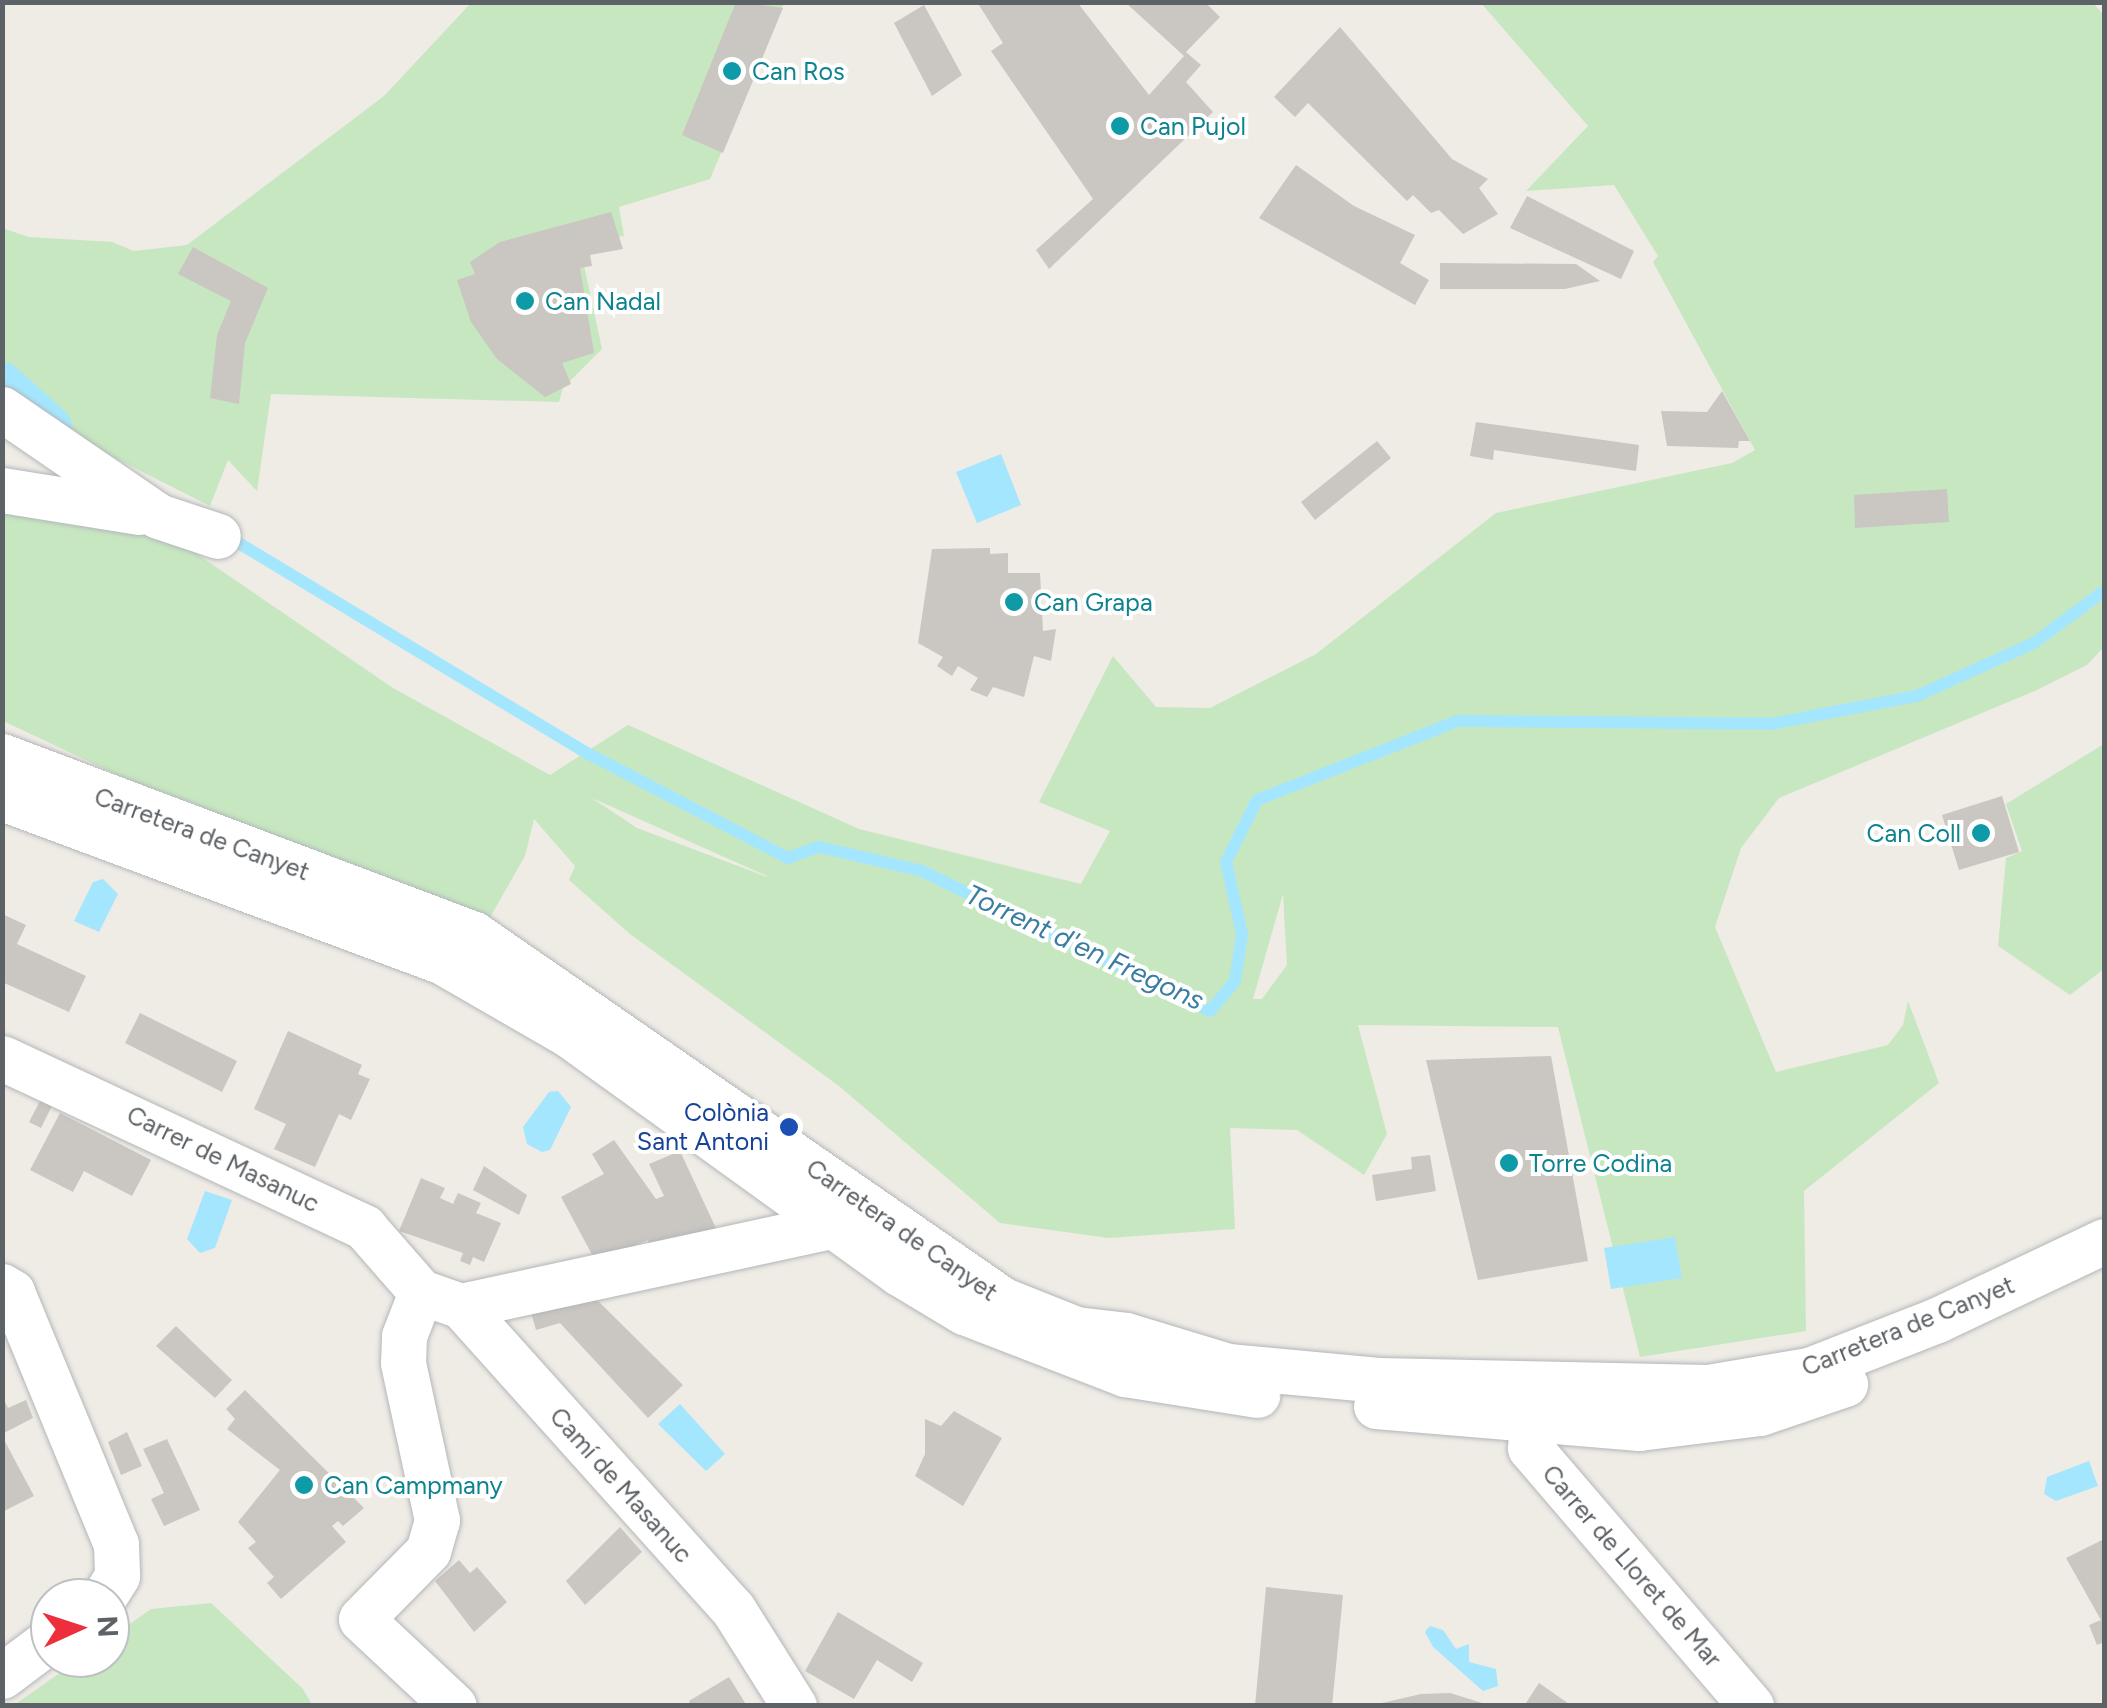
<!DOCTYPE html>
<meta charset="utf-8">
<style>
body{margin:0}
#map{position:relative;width:2107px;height:1708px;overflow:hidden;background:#efebe5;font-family:Figtree,sans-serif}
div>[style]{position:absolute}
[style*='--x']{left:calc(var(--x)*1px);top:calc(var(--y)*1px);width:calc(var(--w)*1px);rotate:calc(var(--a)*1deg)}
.green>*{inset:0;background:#c7e7c1}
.water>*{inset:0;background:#a5e6ff}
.stream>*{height:12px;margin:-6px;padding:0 6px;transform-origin:6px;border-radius:6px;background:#a5e6ff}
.canal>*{height:42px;margin:-21px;padding:0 21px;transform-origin:21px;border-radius:21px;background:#a5e6ff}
.building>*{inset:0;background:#cac6c1}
.roads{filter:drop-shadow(0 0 2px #b2b7ba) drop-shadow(0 0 2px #b2b7ba)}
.minor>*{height:45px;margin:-22.5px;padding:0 22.5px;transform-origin:22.5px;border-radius:22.5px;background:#fff}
.dots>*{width:28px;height:28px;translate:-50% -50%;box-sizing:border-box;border:5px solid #fff;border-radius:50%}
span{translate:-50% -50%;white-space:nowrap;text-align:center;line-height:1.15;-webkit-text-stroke:8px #fff;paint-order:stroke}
.culture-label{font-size:25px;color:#0d838f}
.left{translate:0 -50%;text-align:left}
.right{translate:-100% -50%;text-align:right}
.street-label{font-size:25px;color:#5d6266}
.transit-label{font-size:25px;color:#164399}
.water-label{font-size:28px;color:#3b7da2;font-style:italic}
.frame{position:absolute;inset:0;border:5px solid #5d6266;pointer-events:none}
.north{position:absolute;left:30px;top:1578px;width:100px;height:100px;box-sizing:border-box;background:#fff;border:2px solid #bec0c2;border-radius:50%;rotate:87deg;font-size:28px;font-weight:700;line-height:40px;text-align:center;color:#5d6266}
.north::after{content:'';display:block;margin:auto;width:35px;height:45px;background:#ec2e3d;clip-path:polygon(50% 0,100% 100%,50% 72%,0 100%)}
</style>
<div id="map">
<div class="green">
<i style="clip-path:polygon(evenodd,2092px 2px,2104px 15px,2104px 647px,2087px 665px,2037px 690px,1779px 798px,1741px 848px,1715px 927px,1776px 1072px,1888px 1045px,1903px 1025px,1908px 1001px,1939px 1083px,1804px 1191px,1806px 1331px,1640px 1357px,1558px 1027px,1358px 1025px,1387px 1134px,1364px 1175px,1297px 1130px,1230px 1128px,1235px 1229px,1109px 1238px,1000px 1223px,839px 1086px,630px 934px,569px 880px,575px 866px,534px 819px,525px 856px,489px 919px,139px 785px,3px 721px,3px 506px,175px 539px,393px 688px,550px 775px,628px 725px,859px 829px,1081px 884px,1110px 831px,1039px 802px,1113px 656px,1156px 707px,1210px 708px,1316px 654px,1496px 513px,1732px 463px,1755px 450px,1653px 262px,1658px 256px,1614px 185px,1526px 191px,1588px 126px,1481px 3px,2092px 2px,592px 798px,767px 876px,767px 877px,637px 828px,592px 798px,2092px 2px,1283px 894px,1287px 965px,1262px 999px,1253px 999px,1283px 894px)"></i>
<i style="clip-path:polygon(471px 3px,784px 3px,710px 179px,619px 207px,624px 236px,579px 242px,602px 349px,563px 388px,559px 402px,271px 394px,257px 491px,228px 460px,210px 506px,85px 443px,3px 376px,2px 228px,29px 237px,112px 242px,134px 251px,187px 245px,384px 96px)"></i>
<i style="clip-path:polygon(2104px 744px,2104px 969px,2070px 995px,1998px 946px,2006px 858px,2022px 851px,2006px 804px)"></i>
<i style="clip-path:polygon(211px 1603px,303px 1689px,312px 1705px,14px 1705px,81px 1658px,110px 1658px,110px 1638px,151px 1609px)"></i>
</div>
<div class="water">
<i style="clip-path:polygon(1001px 454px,1021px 505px,977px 523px,956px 472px)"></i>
<i style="clip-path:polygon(103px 879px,118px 894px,99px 932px,74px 921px,93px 882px)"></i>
<i style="clip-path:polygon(558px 1091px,571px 1107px,550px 1150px,542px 1152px,527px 1144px,523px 1127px,549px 1092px)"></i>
<i style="clip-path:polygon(205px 1191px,232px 1200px,215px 1248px,200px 1253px,187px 1239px)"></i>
<i style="clip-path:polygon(1675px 1237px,1682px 1278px,1611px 1289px,1604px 1248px)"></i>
<i style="clip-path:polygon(680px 1404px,725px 1454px,706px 1471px,658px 1424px)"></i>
<i style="clip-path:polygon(2089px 1461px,2098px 1486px,2056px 1501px,2044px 1494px,2047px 1477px)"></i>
<i style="clip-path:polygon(1430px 1626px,1443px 1630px,1456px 1649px,1469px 1644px,1469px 1662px,1496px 1669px,1498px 1686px,1483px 1691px,1433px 1647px,1425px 1632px)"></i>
</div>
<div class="stream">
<i style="--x:232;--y:539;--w:417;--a:31.1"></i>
<i style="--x:589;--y:754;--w:225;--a:27.6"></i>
<i style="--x:788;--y:858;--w:33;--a:-20"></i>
<i style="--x:819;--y:847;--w:106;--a:13.1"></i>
<i style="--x:922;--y:871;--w:320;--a:25.9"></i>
<i style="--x:1210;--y:1011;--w:39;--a:-50"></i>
<i style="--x:1235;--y:981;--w:48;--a:-81.5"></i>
<i style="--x:1242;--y:934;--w:74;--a:-102.5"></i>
<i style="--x:1226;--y:862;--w:69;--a:-63.4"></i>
<i style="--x:1257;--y:800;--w:216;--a:-21.5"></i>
<i style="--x:1458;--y:721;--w:313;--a:0.5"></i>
<i style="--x:1771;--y:724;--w:149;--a:-10.9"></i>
<i style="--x:1917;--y:696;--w:128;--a:-24.4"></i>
<i style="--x:2034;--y:643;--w:87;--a:-36.6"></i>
</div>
<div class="canal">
<i style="--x:2;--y:383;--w:66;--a:41.9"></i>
</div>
<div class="building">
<i style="clip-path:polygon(736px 2px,783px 8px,723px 153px,682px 135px)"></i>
<i style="clip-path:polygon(977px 2px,1077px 2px,1149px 95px,1184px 56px,1125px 2px,1205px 2px,1220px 17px,1186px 52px,1201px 65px,1186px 82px,1213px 112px,1049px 269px,1036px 250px,1093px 199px,991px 51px,1003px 43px)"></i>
<i style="clip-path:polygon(924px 5px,962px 75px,932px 96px,894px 23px)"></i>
<i style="clip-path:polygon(1340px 27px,1452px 159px,1488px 179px,1479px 188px,1498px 214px,1463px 234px,1439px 210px,1431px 213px,1413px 195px,1407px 201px,1308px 103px,1295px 117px,1274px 97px)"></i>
<i style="clip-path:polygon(1296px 165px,1354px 206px,1415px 235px,1400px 263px,1429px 280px,1415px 305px,1259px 218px)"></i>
<i style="clip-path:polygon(1527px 196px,1634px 251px,1621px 279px,1510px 228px)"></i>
<i style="clip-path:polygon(611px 212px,623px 249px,590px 255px,592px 266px,580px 268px,594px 353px,562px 363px,571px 384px,545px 397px,497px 359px,471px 322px,457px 280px,475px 274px,470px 262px,500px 242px)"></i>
<i style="clip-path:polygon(193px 247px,268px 288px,245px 343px,239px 404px,210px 398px,217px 335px,231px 301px,178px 274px)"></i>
<i style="clip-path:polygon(1440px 263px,1576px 264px,1600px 281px,1565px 289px,1440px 289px)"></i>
<i style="clip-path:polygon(1722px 391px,1750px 441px,1739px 441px,1738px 448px,1667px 446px,1661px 411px,1707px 412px)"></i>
<i style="clip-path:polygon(1476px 422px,1639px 445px,1636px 471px,1494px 450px,1493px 460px,1470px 456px)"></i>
<i style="clip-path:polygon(1377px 441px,1391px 458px,1315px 520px,1301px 502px)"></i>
<i style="clip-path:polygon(1947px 489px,1949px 522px,1855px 528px,1854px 495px)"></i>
<i style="clip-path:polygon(990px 548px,990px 554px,1008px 553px,1008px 573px,1040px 573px,1043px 631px,1056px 629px,1051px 661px,1034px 656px,1024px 697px,993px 687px,987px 697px,970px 690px,978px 678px,958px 666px,952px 676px,937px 666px,943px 657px,918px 643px,932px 549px)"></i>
<i style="clip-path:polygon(2002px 796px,2019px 852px,1959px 870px,1942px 815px)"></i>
<i style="clip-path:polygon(2px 914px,26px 925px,17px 944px,86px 976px,69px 1012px,2px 982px)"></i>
<i style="clip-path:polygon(140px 1013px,237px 1061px,222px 1092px,125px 1043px)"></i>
<i style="clip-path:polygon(288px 1031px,362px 1065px,358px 1074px,370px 1079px,351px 1120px,339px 1114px,315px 1167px,274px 1149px,286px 1124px,254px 1109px)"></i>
<i style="clip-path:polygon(1551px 1056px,1588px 1261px,1478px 1280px,1426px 1060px)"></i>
<i style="clip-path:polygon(42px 1097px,54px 1102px,41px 1128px,29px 1122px)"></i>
<i style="clip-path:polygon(60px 1113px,151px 1160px,132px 1196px,84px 1171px,73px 1192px,30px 1170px)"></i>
<i style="clip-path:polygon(614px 1140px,656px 1199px,664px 1196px,649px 1164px,680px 1151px,721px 1239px,650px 1252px,648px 1240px,596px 1262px,561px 1197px,604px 1174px,592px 1154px)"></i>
<i style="clip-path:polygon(1430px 1155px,1436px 1191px,1376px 1201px,1372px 1175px,1412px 1169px,1411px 1157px)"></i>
<i style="clip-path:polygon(484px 1166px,527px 1195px,519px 1215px,473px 1190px)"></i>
<i style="clip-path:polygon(421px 1178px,445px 1188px,440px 1198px,453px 1204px,458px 1193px,481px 1203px,476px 1213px,501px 1223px,484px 1262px,473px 1257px,470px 1265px,460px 1261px,463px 1253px,399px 1231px)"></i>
<i style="clip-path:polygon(590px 1293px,683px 1385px,648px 1418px,560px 1323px,536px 1330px,530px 1309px)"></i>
<i style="clip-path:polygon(176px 1326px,232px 1380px,215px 1398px,156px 1346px)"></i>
<i style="clip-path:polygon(245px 1390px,364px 1508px,343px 1526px,338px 1521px,332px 1526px,346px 1542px,281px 1599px,267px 1583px,274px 1577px,248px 1548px,256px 1542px,238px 1522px,280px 1470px,227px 1429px,235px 1419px,226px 1409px)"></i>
<i style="clip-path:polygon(2px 1396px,8px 1408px,26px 1400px,33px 1418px,2px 1434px)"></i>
<i style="clip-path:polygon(954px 1411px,1002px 1438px,963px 1506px,915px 1476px,925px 1454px,925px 1419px,941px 1426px)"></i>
<i style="clip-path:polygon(127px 1432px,142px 1466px,121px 1475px,108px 1442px)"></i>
<i style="clip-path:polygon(2px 1436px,34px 1496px,2px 1512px)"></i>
<i style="clip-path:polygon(167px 1439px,200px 1510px,164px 1526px,151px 1499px,164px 1493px,143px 1449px)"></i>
<i style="clip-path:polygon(620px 1527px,642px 1552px,585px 1605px,566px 1581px)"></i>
<i style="clip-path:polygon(2104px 1539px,2104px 1642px,2097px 1645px,2089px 1625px,2101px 1620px,2066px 1558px)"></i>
<i style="clip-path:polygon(459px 1560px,470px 1573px,477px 1567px,507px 1602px,474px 1632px,435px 1581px)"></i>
<i style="clip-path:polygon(1266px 1587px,1343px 1595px,1332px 1706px,1255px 1706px)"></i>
<i style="clip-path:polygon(838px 1612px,923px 1663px,912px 1682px,877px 1660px,854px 1699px,805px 1671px)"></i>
<i style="clip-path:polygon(729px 1677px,747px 1706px,691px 1706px,689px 1701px)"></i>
<i style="clip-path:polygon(1539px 1683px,1572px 1706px,1524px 1706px)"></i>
<i style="clip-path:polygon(1450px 1693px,1492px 1706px,1369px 1706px,1421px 1694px)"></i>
</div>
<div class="roads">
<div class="minor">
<i style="--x:2;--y:409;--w:189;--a:34.4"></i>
<i style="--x:158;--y:516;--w:63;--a:18.4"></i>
<i style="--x:2;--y:490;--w:139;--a:9.1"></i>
<i style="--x:2;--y:756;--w:504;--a:20.66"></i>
<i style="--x:474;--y:934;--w:643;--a:34.68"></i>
<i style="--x:1003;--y:1300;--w:79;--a:21.7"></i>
<i style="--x:1076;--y:1329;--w:50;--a:6.8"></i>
<i style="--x:1126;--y:1335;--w:107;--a:16.9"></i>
<i style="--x:1228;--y:1366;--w:151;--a:5.3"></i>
<i style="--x:1378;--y:1380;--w:330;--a:1.2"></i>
<i style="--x:1708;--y:1387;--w:102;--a:-9.6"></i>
<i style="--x:1809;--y:1370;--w:137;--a:-21.3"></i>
<i style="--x:1937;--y:1320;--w:185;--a:-25.3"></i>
<i style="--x:2;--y:798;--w:468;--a:20.4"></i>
<i style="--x:441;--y:961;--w:148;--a:30"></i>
<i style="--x:569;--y:1035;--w:407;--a:35.8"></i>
<i style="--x:899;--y:1273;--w:76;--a:31"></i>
<i style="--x:964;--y:1312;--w:173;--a:21.1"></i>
<i style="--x:1125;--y:1374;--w:134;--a:9"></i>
<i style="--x:2;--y:1058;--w:400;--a:25"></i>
<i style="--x:364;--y:1227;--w:86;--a:48.8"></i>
<i style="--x:421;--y:1292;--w:42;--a:19.3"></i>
<i style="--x:461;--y:1306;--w:407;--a:48.1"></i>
<i style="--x:733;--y:1609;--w:115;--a:57.8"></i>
<i style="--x:2;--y:1286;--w:12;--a:31"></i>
<i style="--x:12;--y:1292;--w:273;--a:67.6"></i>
<i style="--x:116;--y:1544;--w:32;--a:88"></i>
<i style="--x:117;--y:1576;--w:26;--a:122"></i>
<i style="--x:421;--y:1292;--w:47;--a:111.1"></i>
<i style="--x:404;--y:1336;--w:27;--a:92"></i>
<i style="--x:403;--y:1363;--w:161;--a:77.8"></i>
<i style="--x:437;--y:1520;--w:32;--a:106"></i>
<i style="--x:428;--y:1551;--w:95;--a:134.6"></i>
<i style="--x:361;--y:1619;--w:127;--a:43.1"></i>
<i style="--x:461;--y:1306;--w:403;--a:-12.2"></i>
<i style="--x:1376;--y:1406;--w:264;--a:4.8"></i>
<i style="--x:1639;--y:1428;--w:122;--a:-7.1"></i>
<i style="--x:1760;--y:1413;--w:90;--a:-18.8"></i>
<i style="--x:1532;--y:1421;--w:27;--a:94"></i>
<i style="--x:1530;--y:1448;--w:340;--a:49.4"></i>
<i style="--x:2;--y:1676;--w:60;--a:-36.9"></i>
</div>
</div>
<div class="dots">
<i style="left:732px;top:71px;background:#0f9aa8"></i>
<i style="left:1120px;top:126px;background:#0f9aa8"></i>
<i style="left:525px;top:301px;background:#0f9aa8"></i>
<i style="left:1014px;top:602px;background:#0f9aa8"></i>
<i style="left:1981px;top:833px;background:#0f9aa8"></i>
<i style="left:789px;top:1127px;background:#1a4fb4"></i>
<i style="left:1509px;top:1163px;background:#0f9aa8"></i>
<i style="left:304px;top:1485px;background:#0f9aa8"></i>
</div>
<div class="culture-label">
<span class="left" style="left:752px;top:71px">Can Ros</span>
<span class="left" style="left:1140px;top:126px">Can Pujol</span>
<span class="left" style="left:545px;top:301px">Can Nadal</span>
<span class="left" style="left:1034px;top:602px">Can Grapa</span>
<span class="right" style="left:1961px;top:833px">Can Coll</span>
<span class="left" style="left:1529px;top:1163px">Torre Codina</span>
<span class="left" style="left:324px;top:1485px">Can Campmany</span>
</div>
<div class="street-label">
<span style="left:202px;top:834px;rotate:20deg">Carretera de Canyet</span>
<span style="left:223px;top:1159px;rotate:26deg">Carrer de Masanuc</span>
<span style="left:902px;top:1230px;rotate:35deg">Carretera de Canyet</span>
<span style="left:1908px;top:1326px;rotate:-22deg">Carretera de Canyet</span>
<span style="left:621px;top:1485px;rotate:48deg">Camí de Masanuc</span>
<span style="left:1632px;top:1566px;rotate:49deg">Carrer de Lloret de Mar</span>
</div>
<div class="transit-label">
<span class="right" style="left:769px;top:1127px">Colònia<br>Sant Antoni</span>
</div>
<div class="water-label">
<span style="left:1085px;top:947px;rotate:25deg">Torrent d'en Fregons</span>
</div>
<div class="frame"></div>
<div class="north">N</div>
</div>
